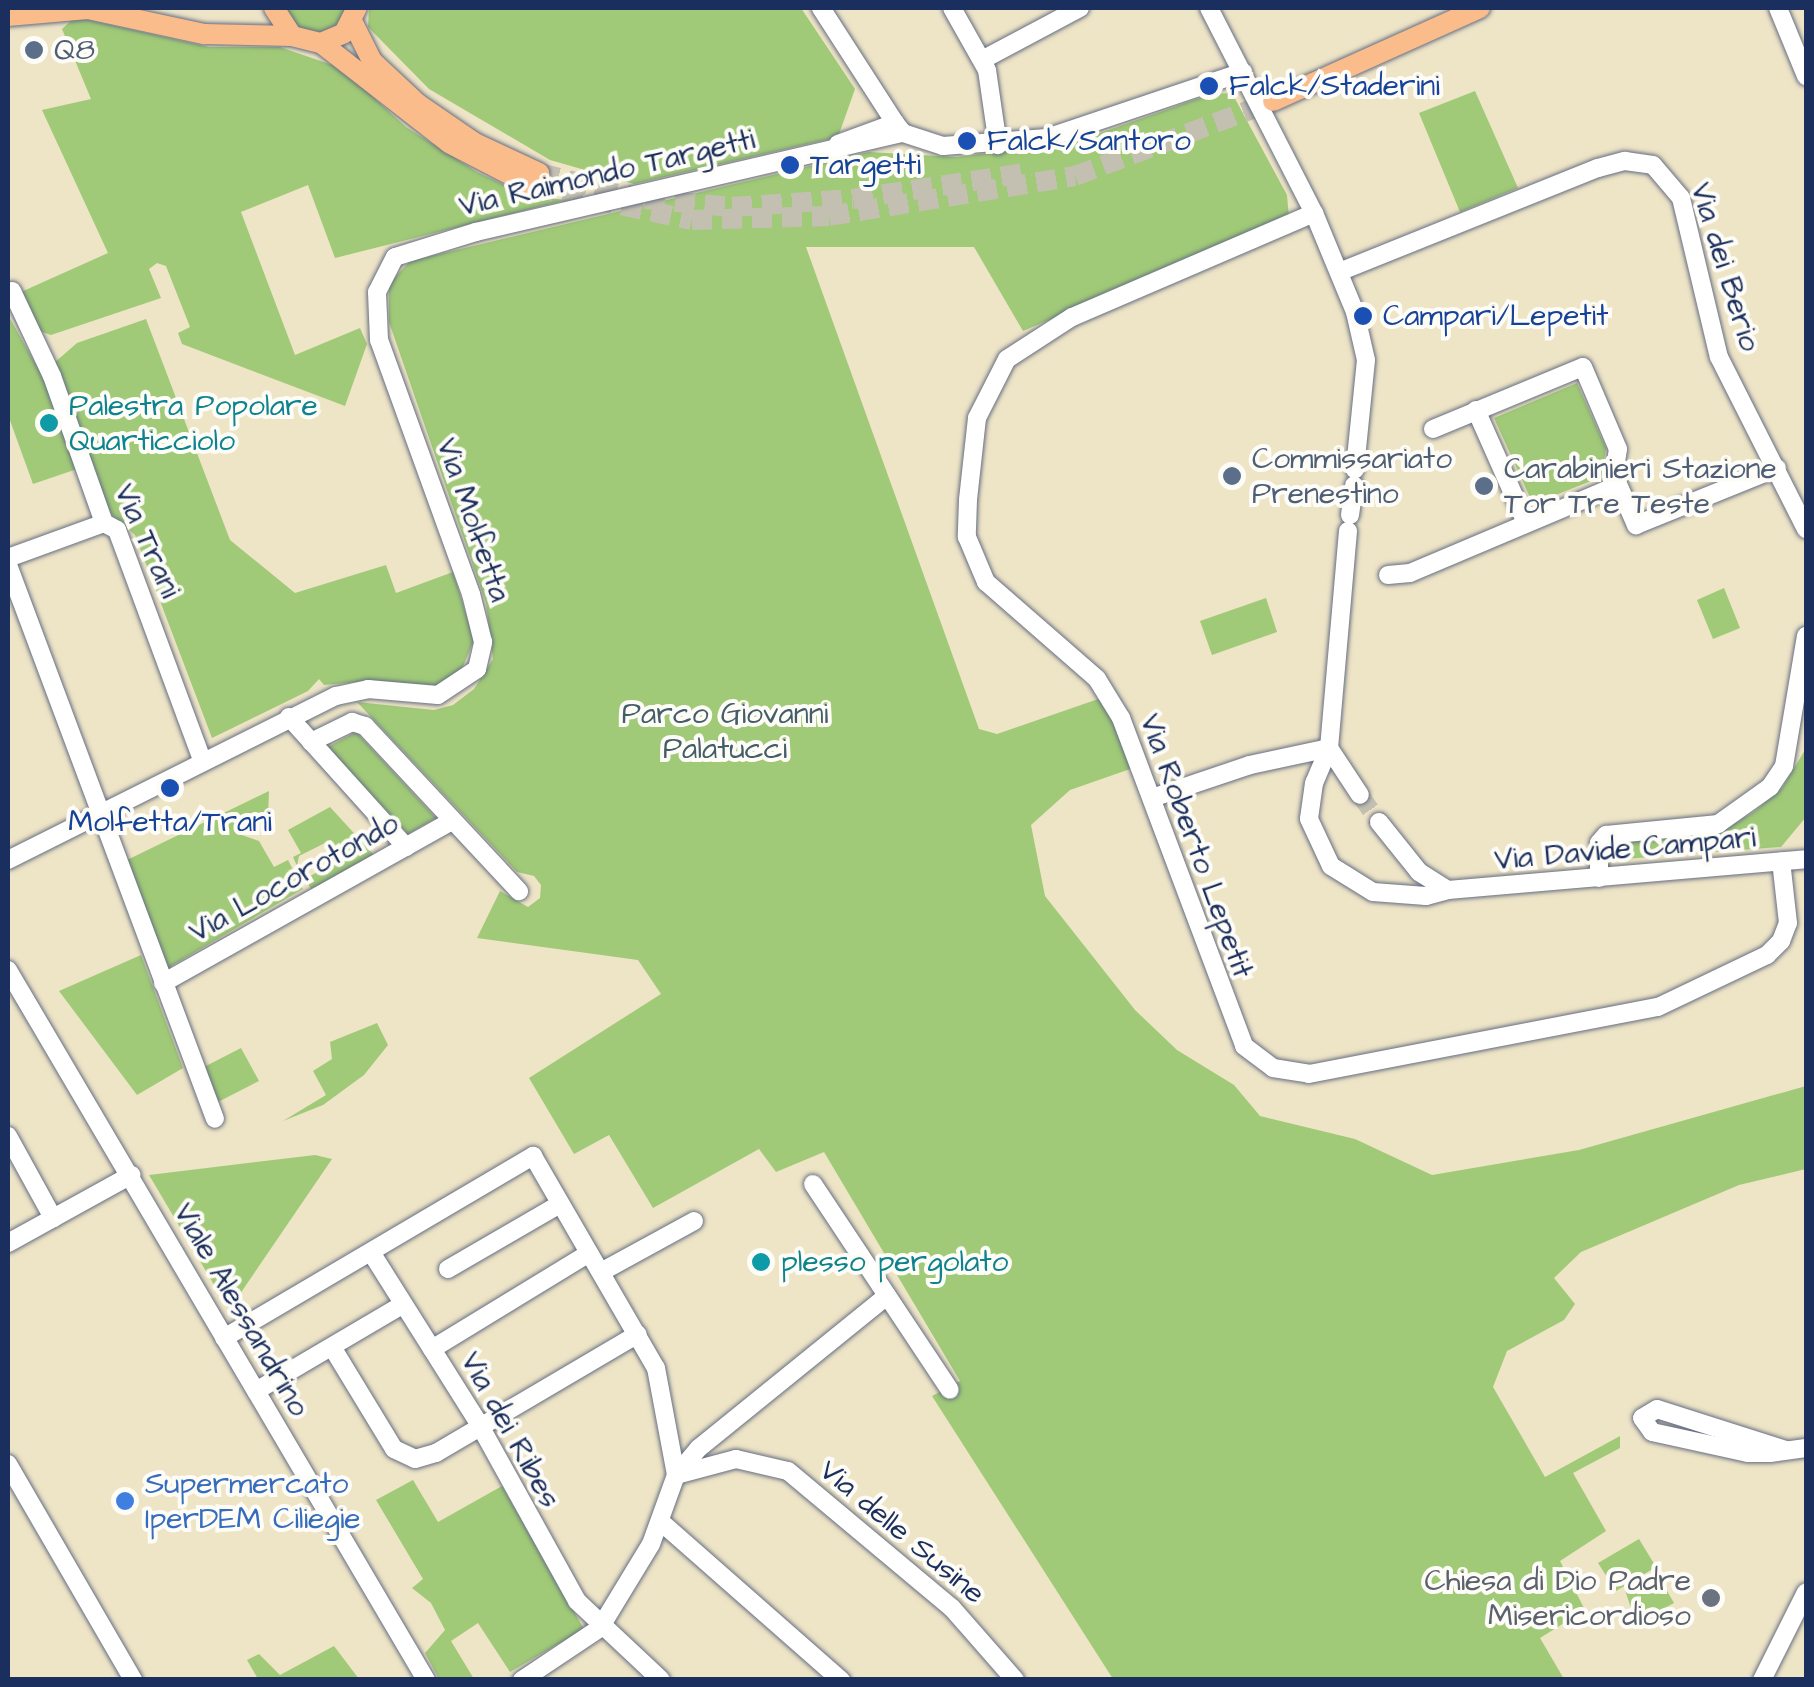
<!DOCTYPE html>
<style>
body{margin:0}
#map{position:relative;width:1814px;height:1687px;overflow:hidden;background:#eee4c6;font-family:"Architects Daughter",sans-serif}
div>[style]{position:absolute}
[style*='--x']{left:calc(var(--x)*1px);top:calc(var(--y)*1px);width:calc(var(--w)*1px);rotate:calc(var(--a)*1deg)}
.green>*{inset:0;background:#a0ca77}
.minor-tunnel>*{height:18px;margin-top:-9px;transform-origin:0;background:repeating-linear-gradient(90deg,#c4c0b1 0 18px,transparent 0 27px)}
.major-tunnel>*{height:20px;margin-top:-10px;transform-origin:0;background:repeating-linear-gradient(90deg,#c4c0b1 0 20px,transparent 0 30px)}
.roads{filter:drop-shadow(0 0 2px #656e82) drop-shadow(0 0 2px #656e82)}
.minor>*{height:18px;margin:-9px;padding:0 9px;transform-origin:9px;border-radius:9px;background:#fff}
.major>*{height:20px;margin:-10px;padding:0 10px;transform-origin:10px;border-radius:10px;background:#fabc8b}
.dots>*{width:28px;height:28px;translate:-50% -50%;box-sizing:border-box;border:5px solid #fdfcf7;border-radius:50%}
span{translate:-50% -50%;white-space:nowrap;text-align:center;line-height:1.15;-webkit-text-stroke:8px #fdfcf7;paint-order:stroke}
.service-label{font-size:30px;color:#4e5e75}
.left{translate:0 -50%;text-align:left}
.transit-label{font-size:30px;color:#164399}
.street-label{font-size:30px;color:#1b2f5e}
.culture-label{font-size:30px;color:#0d838f}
.park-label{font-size:30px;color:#435e66}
.shop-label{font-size:30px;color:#366cbe}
.worship-label{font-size:30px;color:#5b616d}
.right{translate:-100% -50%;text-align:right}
.frame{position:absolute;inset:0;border:10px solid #1b2f5e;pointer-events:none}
</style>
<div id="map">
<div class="green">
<i style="clip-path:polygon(284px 8px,347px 8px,339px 24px,321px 34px,300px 31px)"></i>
<i style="clip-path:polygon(369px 8px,801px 8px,855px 89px,838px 137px,634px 184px,550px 160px,429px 89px,368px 27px)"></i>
<i style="clip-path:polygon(75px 17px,209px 47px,280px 47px,341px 68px,406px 127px,477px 172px,529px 196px,566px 200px,335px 258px,308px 185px,241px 212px,295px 355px,360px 328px,367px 344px,345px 406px,182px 344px,178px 333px,190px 327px,166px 266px,157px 263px,149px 269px,161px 298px,51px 335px,39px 331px,21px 292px,108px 253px,42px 110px,91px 99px,62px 29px)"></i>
<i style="clip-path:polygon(1475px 91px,1518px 188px,1460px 212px,1419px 113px)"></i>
<i style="clip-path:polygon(1232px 93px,1287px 195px,1289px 218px,1023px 331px,974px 247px,806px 247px,979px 729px,997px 734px,1104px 697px,1133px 768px,1070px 790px,1031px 825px,1045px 896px,1135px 1010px,1177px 1050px,1234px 1085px,1260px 1116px,1355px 1139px,1432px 1175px,1579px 1150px,1806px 1086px,1806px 1169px,1739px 1185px,1581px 1252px,1554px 1278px,1575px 1304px,1564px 1320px,1507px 1351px,1493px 1387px,1545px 1477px,1620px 1436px,1620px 1448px,1573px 1473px,1606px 1531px,1560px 1561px,1585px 1610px,1540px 1638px,1564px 1679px,1113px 1679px,932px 1396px,960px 1381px,824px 1152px,776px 1172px,759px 1149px,653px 1208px,609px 1135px,574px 1154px,529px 1078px,661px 994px,638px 960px,477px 938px,500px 891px,528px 907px,540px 898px,541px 885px,534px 876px,517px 872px,357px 702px,434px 710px,453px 705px,474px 689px,493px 659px,486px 603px,389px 322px,389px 284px,410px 261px,869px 152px,956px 157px,1072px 143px,1211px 94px)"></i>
<i style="clip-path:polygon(8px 315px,44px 379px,77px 469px,33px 484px,8px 415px)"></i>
<i style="clip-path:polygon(146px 319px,230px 540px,295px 593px,386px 565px,396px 593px,453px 572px,474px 640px,459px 676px,430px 688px,367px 681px,324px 685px,319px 679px,308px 691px,212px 738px,135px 535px,109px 512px,54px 363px,77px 343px)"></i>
<i style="clip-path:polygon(1577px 383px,1606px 448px,1601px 477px,1533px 504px,1494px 418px)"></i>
<i style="clip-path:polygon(1724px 588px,1740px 628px,1713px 639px,1697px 600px)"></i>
<i style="clip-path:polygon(1266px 598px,1277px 632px,1212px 655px,1200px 621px)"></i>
<i style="clip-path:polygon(1806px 697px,1806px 817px,1781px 847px,1612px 860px,1608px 850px,1618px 841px,1730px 826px,1754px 812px,1782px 788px,1805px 750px)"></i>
<i style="clip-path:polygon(356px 732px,436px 818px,408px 834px,328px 747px)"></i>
<i style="clip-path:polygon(269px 791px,268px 817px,245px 816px,239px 834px,259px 841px,274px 867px,288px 860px,303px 889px,166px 969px,127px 860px)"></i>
<i style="clip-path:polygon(330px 807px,375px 856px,311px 889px,299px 869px,310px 876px,342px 859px,331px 840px,299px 856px,297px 866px,293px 857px,301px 853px,288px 830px)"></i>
<i style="clip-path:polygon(141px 955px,183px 1068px,137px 1095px,59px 991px)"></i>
<i style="clip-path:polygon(377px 1023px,388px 1045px,364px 1075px,323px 1105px,283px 1121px,326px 1095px,313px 1071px,332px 1059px,330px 1042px)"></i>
<i style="clip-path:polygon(241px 1048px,259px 1081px,218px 1102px,204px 1067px)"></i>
<i style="clip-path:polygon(315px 1155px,332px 1159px,229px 1310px,149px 1175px)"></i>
<i style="clip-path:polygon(413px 1480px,438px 1522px,502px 1486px,584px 1629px,510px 1672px,478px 1623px,451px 1641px,474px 1679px,439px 1679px,425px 1653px,445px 1630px,431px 1603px,412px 1588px,423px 1579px,376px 1500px)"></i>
<i style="clip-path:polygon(1639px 1539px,1656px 1567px,1616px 1591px,1598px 1563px)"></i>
<i style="clip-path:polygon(1656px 1572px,1674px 1603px,1636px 1623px,1625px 1590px)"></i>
<i style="clip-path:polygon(334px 1646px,359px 1679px,258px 1679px,247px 1660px,259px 1654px,280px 1675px)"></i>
</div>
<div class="minor-tunnel">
<i style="--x:1360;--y:795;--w:33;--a:55"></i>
</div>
<div class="major-tunnel">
<i style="--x:539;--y:173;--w:109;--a:13.8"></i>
<i style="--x:645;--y:199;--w:87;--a:5.3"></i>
<i style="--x:732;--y:207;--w:121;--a:-3.8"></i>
<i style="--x:853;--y:199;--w:180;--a:-8.6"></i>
<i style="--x:534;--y:187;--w:161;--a:11.8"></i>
<i style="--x:692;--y:220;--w:137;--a:-1.7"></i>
<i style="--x:829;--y:216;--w:249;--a:-9.2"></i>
<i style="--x:1075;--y:176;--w:212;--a:-20.7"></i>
</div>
<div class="roads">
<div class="minor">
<i style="--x:821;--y:8;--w:137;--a:57.2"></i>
<i style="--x:952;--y:8;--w:71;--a:60.6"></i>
<i style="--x:987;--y:70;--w:76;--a:81.7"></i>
<i style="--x:1209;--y:8;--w:230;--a:62.9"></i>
<i style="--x:1314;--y:213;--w:107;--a:67.5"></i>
<i style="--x:1355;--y:312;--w:49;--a:77.1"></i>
<i style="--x:1366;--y:360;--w:110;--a:95.8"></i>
<i style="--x:1778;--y:8;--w:74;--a:67.6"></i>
<i style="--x:982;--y:60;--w:111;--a:-28"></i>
<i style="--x:838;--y:144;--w:61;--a:-20.2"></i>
<i style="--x:895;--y:123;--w:13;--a:51"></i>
<i style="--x:903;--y:133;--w:42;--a:18"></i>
<i style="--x:943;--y:146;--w:104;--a:-4.4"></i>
<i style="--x:1047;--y:138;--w:207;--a:-18.6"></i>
<i style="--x:1314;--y:213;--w:263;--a:156.7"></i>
<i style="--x:1072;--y:317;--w:77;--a:147.1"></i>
<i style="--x:1007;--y:359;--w:66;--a:117"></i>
<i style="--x:977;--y:418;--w:82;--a:96.3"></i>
<i style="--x:968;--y:500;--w:37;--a:92"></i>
<i style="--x:967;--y:537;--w:49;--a:67.1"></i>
<i style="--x:986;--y:582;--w:147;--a:41.1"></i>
<i style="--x:1097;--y:679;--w:46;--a:58.4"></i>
<i style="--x:1121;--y:718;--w:350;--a:69.4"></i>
<i style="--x:1244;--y:1046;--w:36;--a:37"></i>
<i style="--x:1273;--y:1068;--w:36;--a:9"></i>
<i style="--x:1309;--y:1074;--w:355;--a:-10.9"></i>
<i style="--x:1658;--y:1007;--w:121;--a:-25.5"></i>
<i style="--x:1767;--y:955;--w:20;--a:-45"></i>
<i style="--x:1781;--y:941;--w:19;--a:-69"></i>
<i style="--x:1788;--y:923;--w:62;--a:-96.4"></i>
<i style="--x:1339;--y:272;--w:279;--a:-21.9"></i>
<i style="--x:1598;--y:168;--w:28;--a:-15"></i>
<i style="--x:1625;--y:161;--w:28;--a:8"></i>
<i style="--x:1653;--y:165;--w:43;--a:49.7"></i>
<i style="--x:1681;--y:198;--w:163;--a:76.6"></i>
<i style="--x:1719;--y:357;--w:193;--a:63.2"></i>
<i style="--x:12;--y:291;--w:94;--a:64.8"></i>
<i style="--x:52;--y:376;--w:156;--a:70.5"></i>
<i style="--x:104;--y:523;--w:15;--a:28"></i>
<i style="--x:117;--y:530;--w:245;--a:69.7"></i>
<i style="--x:1476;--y:410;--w:124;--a:66.1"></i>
<i style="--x:1433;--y:429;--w:162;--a:-22.5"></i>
<i style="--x:1583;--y:367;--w:89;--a:66.9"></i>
<i style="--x:1618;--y:449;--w:26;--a:99"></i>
<i style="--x:1614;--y:475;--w:55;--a:66.3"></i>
<i style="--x:1636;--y:525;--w:152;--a:-22"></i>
<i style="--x:1350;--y:515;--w:30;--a:-82"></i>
<i style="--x:1348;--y:531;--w:218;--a:95"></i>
<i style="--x:1329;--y:748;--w:56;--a:56.6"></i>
<i style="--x:8;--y:558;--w:102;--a:-20"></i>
<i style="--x:8;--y:565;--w:591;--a:69.51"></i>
<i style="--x:1388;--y:575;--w:22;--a:-5"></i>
<i style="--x:1410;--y:573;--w:226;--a:-22.9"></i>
<i style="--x:289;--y:717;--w:175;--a:48"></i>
<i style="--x:311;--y:742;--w:46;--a:-26"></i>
<i style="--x:352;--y:722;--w:14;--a:17"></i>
<i style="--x:365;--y:726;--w:226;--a:47"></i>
<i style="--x:1329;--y:748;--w:38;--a:113"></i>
<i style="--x:1314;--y:783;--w:36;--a:98"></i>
<i style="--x:1309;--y:819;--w:52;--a:64.9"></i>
<i style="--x:1331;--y:866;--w:49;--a:31.8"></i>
<i style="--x:1373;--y:892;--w:53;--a:4.3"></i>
<i style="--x:1426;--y:896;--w:23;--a:-15"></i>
<i style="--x:1152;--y:798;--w:103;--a:-18.6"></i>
<i style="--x:1250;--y:765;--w:81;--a:-12.1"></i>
<i style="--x:1379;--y:822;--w:64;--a:51.3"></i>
<i style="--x:1419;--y:872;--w:34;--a:32"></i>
<i style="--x:1448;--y:890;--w:359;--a:-4.9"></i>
<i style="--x:8;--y:860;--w:367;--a:-26.6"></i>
<i style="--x:336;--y:696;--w:33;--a:-12"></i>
<i style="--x:368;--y:689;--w:70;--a:4.9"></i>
<i style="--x:438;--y:695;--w:47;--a:-33.7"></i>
<i style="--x:477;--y:669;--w:28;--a:-77"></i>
<i style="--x:483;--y:642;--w:49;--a:-104"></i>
<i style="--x:471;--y:594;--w:270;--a:-109.9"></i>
<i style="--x:379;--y:340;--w:48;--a:-92.4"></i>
<i style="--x:377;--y:292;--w:39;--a:-63"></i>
<i style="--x:395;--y:257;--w:85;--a:-17.2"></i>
<i style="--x:476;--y:232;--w:438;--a:-13.1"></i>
<i style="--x:1599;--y:878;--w:35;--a:-90"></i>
<i style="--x:1599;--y:843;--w:11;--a:-49"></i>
<i style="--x:1606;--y:835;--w:113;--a:-5.6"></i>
<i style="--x:1718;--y:824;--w:64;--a:-35.4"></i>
<i style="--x:1770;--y:787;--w:25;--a:-56"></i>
<i style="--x:1784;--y:766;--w:132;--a:-80.4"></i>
<i style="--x:8;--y:970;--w:824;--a:59.51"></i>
<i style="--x:163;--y:983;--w:331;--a:-29.3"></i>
<i style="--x:8;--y:1136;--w:94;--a:61.2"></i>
<i style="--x:813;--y:1184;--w:247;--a:56.4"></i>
<i style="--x:8;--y:1243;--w:141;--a:-28.9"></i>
<i style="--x:374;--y:1257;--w:197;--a:57.8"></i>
<i style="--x:479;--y:1424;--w:202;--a:61"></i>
<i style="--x:577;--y:1601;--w:115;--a:43.2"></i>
<i style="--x:448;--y:1269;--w:129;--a:-30.1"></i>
<i style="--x:601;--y:1272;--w:106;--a:-28.7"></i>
<i style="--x:224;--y:1338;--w:359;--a:-30.5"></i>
<i style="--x:533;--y:1156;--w:245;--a:59.9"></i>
<i style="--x:656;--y:1368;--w:109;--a:79.4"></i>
<i style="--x:676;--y:1475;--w:73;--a:109.9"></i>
<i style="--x:651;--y:1544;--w:98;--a:121.3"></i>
<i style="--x:600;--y:1628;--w:94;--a:146.3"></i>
<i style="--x:332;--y:1347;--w:119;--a:58.7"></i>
<i style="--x:394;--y:1449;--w:23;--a:25"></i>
<i style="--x:415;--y:1459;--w:22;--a:-16"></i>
<i style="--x:436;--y:1453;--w:234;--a:-30.5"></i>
<i style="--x:432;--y:1349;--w:184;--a:-31.4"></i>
<i style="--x:256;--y:1391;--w:169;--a:-30.5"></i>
<i style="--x:1786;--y:1450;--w:135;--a:-162.4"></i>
<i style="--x:1657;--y:1409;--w:17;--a:149"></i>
<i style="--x:1642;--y:1418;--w:17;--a:54"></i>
<i style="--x:1652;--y:1432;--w:98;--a:12.3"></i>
<i style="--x:1748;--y:1453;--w:22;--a:0"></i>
<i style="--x:1770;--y:1453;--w:36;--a:-8"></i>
<i style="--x:8;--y:1464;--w:250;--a:59.9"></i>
<i style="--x:677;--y:1474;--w:34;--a:-50"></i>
<i style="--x:699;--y:1448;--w:242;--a:-39"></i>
<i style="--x:676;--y:1475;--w:62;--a:-14.9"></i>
<i style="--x:736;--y:1459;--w:53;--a:13"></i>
<i style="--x:788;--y:1471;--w:214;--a:39.9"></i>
<i style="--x:952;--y:1608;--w:96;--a:48.8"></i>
<i style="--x:661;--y:1522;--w:240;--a:41.3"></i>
<i style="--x:1762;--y:1680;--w:98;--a:-63.4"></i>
</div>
<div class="major">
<i style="--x:274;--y:8;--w:33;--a:57"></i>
<i style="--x:292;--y:36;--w:30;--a:14"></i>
<i style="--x:321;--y:43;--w:25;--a:-23"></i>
<i style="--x:344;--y:33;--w:28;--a:-63"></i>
<i style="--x:8;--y:16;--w:80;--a:-5"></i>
<i style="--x:88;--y:9;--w:119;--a:12.2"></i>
<i style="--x:204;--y:34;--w:88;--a:1.3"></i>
<i style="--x:352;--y:21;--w:45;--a:63.4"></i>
<i style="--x:372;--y:61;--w:63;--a:43.1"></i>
<i style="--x:418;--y:104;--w:69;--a:34.4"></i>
<i style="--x:475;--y:143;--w:71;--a:25.1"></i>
<i style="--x:321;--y:43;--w:162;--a:38"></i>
<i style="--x:449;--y:143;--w:96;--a:27.4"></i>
<i style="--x:1273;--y:101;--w:227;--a:-24.2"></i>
</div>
</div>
<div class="dots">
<i style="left:34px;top:50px;background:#5c6f8a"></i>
<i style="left:1209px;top:86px;background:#1a4fb4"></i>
<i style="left:967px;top:141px;background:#1a4fb4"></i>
<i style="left:790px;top:165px;background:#1a4fb4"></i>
<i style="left:1363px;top:316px;background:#1a4fb4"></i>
<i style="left:49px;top:423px;background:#0f9aa8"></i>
<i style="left:1232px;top:476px;background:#5c6f8a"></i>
<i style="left:1484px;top:486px;background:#5c6f8a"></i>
<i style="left:170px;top:788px;background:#1a4fb4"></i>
<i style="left:761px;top:1262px;background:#0f9aa8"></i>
<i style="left:125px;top:1501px;background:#3f7fe0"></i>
<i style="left:1711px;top:1598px;background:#6b7280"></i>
</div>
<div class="service-label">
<span class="left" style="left:54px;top:50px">Q8</span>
<span class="left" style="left:1252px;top:476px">Commissariato<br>Prenestino</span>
<span class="left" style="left:1504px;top:486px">Carabinieri Stazione<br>Tor Tre Teste</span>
</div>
<div class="transit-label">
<span class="left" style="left:1229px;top:86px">Falck/Staderini</span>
<span class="left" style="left:987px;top:141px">Falck/Santoro</span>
<span class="left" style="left:810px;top:165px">Targetti</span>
<span class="left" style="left:1383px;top:316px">Campari/Lepetit</span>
<span style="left:170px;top:822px">Molfetta/Trani</span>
</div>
<div class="street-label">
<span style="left:607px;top:173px;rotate:-13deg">Via Raimondo Targetti</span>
<span style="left:1725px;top:267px;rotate:73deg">Via dei Berio</span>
<span style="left:473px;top:520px;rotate:71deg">Via Molfetta</span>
<span style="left:147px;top:541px;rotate:66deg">Via Trani</span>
<span style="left:1196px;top:846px;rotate:70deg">Via Roberto Lepetit</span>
<span style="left:1625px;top:849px;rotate:-5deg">Via Davide Campari</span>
<span style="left:294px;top:878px;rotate:-29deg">Via Locorotondo</span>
<span style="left:241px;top:1310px;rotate:60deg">Viale Alessandrino</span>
<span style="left:510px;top:1430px;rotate:61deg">Via dei Ribes</span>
<span style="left:902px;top:1532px;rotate:40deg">Via delle Susine</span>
</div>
<div class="culture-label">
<span class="left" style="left:69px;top:423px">Palestra Popolare<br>Quarticciolo</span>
<span class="left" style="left:781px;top:1262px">plesso pergolato</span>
</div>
<div class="park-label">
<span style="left:725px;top:731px">Parco Giovanni<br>Palatucci</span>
</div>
<div class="shop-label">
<span class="left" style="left:145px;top:1501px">Supermercato<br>IperDEM Ciliegie</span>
</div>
<div class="worship-label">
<span class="right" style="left:1691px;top:1598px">Chiesa di Dio Padre<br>Misericordioso</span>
</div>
<div class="frame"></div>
</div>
